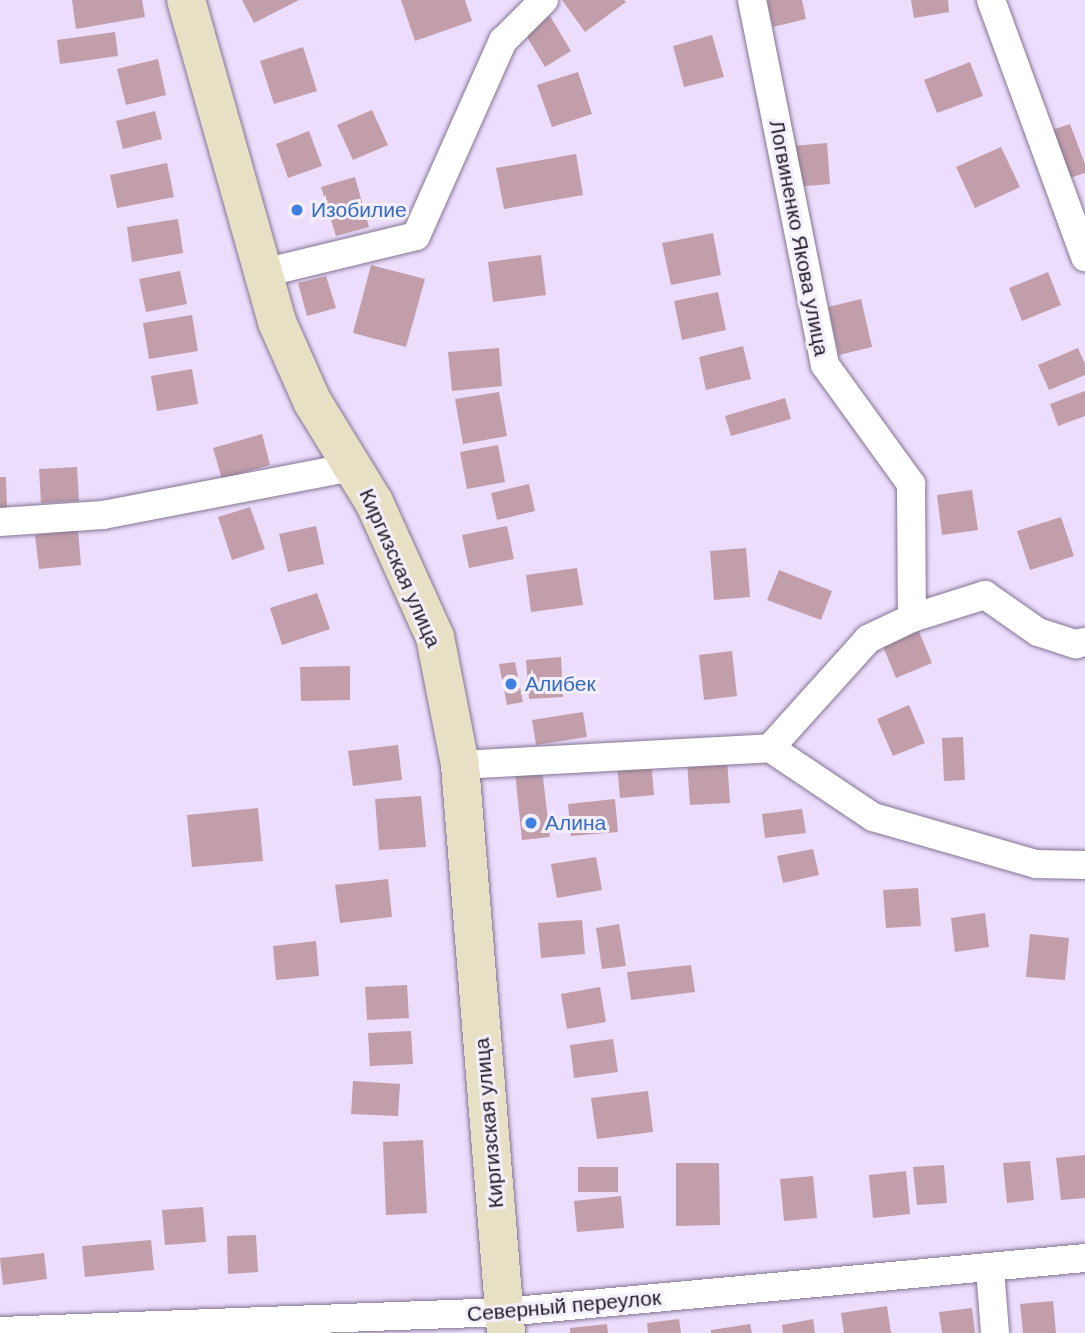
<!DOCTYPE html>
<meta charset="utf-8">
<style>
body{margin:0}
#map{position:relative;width:1085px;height:1333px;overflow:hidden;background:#ecddfd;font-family:"DM Sans",sans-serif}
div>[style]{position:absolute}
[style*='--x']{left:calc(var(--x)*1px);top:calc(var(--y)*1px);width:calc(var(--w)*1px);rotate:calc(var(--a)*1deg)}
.building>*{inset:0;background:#c29eaa}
.roads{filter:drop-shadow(0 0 2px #837692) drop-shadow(0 0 2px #837692)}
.minor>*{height:28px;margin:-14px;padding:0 14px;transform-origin:14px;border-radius:14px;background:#fff}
.secondary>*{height:38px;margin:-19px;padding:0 19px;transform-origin:19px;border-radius:19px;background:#e8e0c4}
.dots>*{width:19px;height:19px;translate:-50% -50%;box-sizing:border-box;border:4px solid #f4eefb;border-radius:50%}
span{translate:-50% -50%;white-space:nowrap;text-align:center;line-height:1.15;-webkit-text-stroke:6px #f4eefb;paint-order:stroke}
.shop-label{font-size:21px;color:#366cbe}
.left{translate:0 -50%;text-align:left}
.street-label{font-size:21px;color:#211b27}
</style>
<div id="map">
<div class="building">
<i style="clip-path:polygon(72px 0,142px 0,145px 17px,76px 29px)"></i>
<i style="clip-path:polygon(242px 0,299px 0,254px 23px)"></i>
<i style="clip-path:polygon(401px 0,465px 0,472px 21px,415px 41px)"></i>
<i style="clip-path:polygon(562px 0,624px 0,626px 2px,585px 32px)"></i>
<i style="clip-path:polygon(767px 0,802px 0,806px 19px,773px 27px)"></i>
<i style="clip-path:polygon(911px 0,948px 0,949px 12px,914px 18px)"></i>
<i style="clip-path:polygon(550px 16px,571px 51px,545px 67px,524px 32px)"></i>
<i style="clip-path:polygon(115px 32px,118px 56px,60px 64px,57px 40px)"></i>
<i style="clip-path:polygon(712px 35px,724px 77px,684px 87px,673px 46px)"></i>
<i style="clip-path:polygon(303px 47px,317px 91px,274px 104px,260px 61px)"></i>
<i style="clip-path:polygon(158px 59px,166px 95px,126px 105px,117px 69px)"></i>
<i style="clip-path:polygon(970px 62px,983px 96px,937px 113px,924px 80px)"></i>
<i style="clip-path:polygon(578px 72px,592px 114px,552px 127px,537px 85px)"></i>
<i style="clip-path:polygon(372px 110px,388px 145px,353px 160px,337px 125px)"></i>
<i style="clip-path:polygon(155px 111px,162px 139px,123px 149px,116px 121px)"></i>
<i style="clip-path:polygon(1070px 124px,1085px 164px,1085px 173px,1070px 178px,1052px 130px)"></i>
<i style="clip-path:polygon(309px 131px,322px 166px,288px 178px,276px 144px)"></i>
<i style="clip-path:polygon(827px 143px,830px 184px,795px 187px,792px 146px)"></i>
<i style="clip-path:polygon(1001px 147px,1020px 187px,975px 208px,956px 167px)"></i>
<i style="clip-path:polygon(576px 154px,583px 195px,504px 209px,496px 168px)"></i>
<i style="clip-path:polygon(167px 163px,174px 197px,117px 208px,110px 175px)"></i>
<i style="clip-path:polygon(355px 177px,369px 227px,336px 236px,321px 187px)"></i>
<i style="clip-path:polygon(178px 219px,183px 253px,132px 262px,127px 227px)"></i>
<i style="clip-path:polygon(713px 233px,721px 275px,671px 285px,662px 243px)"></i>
<i style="clip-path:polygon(541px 255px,546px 295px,493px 302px,488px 262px)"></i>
<i style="clip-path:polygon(371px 265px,425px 279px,406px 347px,353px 333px)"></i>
<i style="clip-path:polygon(180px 271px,187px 304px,146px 312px,139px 279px)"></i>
<i style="clip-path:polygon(1048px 272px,1061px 305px,1022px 321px,1009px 288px)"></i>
<i style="clip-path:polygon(326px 276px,336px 308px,307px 316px,298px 283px)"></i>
<i style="clip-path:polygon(718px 292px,726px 330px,682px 340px,674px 301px)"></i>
<i style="clip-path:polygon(861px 299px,872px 347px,839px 355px,828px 307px)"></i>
<i style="clip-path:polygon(192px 315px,198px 351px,149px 359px,143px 323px)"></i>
<i style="clip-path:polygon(743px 346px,751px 379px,706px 390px,699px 357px)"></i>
<i style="clip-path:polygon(499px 348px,502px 386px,452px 391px,448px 352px)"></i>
<i style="clip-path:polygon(1078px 348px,1085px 364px,1085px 375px,1049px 390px,1038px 365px)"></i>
<i style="clip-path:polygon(192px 369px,198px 404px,157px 411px,151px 376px)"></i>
<i style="clip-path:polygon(1085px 391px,1085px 416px,1058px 426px,1050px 404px)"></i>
<i style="clip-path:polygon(499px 392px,507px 436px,463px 444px,455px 399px)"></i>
<i style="clip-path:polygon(785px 398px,791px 419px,731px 436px,725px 416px)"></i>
<i style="clip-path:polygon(262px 434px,270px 465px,222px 479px,213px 448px)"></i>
<i style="clip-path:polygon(498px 445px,505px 482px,467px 489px,460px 452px)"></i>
<i style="clip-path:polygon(77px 467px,79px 501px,41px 503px,39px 469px)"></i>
<i style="clip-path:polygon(0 477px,6px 477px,7px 510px,0 510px)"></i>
<i style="clip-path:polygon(529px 484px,535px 511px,497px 520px,491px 493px)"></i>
<i style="clip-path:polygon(972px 490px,978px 530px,942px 535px,937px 495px)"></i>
<i style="clip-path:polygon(250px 507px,265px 549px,232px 560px,218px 517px)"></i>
<i style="clip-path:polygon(1061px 517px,1074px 556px,1030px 570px,1017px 531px)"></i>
<i style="clip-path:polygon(316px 526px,324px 564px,288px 572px,279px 534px)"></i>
<i style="clip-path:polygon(507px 526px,514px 559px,469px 568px,462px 535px)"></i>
<i style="clip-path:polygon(78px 530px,81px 565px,39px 569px,35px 535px)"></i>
<i style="clip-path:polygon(746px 548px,750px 597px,714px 600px,710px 551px)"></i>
<i style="clip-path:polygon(577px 568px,583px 605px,531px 612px,526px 575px)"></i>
<i style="clip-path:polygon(779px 570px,832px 591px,821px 620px,767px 600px)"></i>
<i style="clip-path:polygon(317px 593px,330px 629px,282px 645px,270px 608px)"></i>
<i style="clip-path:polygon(918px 629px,932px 663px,896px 678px,882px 644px)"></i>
<i style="clip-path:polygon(732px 651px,737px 696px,704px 700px,699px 655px)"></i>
<i style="clip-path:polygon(561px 657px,563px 697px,529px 699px,526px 660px)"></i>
<i style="clip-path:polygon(515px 662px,523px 702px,507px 705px,499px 664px)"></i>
<i style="clip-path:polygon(350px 666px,350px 700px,301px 701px,300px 667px)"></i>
<i style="clip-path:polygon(909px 705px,925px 743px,893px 756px,877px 719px)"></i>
<i style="clip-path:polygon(583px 712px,587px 737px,536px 745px,532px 720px)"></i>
<i style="clip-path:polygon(963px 737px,965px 780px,944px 781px,942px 738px)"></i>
<i style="clip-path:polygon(398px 745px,402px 780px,353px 786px,348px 751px)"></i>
<i style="clip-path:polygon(651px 759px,654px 795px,620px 798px,617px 763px)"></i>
<i style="clip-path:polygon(727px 759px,730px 803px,690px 805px,687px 762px)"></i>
<i style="clip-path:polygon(542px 769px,550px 837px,522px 840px,515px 772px)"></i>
<i style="clip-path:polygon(421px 796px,426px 847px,379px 850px,375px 799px)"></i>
<i style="clip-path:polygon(615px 799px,618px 832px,571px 836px,568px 804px)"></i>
<i style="clip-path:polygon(258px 808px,263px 861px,192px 867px,187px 815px)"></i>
<i style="clip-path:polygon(802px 809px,806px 833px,765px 838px,762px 814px)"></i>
<i style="clip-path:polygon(813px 849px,819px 875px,783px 883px,777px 856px)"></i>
<i style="clip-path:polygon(596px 857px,602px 890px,557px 898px,551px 864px)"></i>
<i style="clip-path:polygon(388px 879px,392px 917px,340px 923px,335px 885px)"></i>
<i style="clip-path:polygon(918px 888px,921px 926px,886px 928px,883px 890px)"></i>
<i style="clip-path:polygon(985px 913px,989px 947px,955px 952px,951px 918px)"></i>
<i style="clip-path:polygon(582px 920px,585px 954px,541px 958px,538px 923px)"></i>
<i style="clip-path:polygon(619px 924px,626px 966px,602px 969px,596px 928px)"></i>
<i style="clip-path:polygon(1030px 934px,1069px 938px,1065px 980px,1026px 977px)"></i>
<i style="clip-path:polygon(316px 941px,319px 976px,276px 980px,273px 946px)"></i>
<i style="clip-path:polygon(691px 965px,695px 992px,631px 1000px,627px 972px)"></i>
<i style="clip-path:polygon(407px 985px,409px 1018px,367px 1020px,365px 987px)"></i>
<i style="clip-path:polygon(600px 987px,606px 1022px,567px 1029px,561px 994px)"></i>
<i style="clip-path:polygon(411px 1031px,413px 1064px,370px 1066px,368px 1033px)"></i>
<i style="clip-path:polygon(613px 1039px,618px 1072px,574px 1078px,570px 1045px)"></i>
<i style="clip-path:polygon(353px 1081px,400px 1084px,398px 1116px,351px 1114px)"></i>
<i style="clip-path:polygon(648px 1091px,653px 1132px,597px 1139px,591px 1098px)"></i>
<i style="clip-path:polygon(423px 1140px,427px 1213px,386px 1215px,383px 1142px)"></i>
<i style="clip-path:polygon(1085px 1155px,1085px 1198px,1061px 1200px,1056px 1158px)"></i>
<i style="clip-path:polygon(1030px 1161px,1034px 1200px,1007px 1203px,1003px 1163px)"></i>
<i style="clip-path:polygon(676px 1163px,719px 1163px,720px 1225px,676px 1226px)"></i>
<i style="clip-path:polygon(944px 1165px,947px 1203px,917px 1205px,913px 1167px)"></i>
<i style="clip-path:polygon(578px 1167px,618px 1167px,618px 1192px,578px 1192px)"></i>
<i style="clip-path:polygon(906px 1171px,910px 1214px,873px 1218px,869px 1175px)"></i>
<i style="clip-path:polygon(813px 1176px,817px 1218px,784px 1221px,780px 1179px)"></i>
<i style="clip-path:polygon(621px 1196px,624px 1228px,577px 1232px,574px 1201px)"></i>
<i style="clip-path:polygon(203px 1207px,206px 1242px,165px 1245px,162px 1210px)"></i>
<i style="clip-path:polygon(256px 1235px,258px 1272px,228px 1274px,227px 1236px)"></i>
<i style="clip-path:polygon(151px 1240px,154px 1270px,85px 1277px,82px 1246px)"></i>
<i style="clip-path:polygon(44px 1253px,47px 1279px,3px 1285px,0 1258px)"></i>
<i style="clip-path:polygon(1053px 1301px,1056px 1333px,1023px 1333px,1020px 1304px)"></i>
<i style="clip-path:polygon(887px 1306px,891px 1333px,844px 1333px,841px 1313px)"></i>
<i style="clip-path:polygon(972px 1308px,975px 1333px,942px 1333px,939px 1312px)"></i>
<i style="clip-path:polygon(679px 1319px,681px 1333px,648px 1333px,647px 1323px)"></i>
<i style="clip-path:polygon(813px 1319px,815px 1333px,783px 1333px,782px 1325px)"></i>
<i style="clip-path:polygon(607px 1324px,608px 1333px,570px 1333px,570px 1328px)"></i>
<i style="clip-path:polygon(750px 1324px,752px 1333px,711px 1333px,711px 1330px)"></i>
</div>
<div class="roads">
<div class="minor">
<i style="--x:752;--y:0;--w:372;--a:78.7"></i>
<i style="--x:825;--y:365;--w:147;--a:54.1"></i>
<i style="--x:911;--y:484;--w:134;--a:89.6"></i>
<i style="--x:991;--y:0;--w:274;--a:69.9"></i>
<i style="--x:263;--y:273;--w:157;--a:-13.6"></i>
<i style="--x:416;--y:236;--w:214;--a:-66"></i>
<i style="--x:503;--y:41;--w:58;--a:-45"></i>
<i style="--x:0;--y:522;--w:103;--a:-3.9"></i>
<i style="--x:103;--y:515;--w:255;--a:-10.9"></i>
<i style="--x:770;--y:748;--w:124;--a:33.8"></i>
<i style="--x:873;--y:817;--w:170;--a:16.1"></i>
<i style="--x:1036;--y:864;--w:49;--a:1.2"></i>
<i style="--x:460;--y:765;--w:310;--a:-3.1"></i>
<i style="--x:770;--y:748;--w:147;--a:-48"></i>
<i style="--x:868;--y:639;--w:49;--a:-25.5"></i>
<i style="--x:912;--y:618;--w:77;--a:-17.5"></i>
<i style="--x:985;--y:595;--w:65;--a:34.9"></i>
<i style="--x:1038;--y:632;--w:40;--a:18"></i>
<i style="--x:1076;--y:644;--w:9;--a:-13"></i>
<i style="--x:990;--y:1269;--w:64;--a:85.5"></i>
<i style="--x:0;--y:1331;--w:504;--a:-2.16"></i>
<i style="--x:504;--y:1312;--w:584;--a:-5.31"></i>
</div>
<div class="secondary">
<i style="--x:186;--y:0;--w:335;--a:74.2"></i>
<i style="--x:277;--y:322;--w:86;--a:66.1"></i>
<i style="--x:312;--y:401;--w:119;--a:58.5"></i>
<i style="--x:374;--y:502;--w:148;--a:65.7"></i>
<i style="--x:435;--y:637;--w:130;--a:78.9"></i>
<i style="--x:460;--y:765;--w:570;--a:85.37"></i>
</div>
</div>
<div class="dots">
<i style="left:297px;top:210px;background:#3f7fe0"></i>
<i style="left:511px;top:684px;background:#3f7fe0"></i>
<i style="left:531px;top:823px;background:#3f7fe0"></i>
</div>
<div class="shop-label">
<span class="left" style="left:311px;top:210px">Изобилие</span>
<span class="left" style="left:525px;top:684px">Алибек</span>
<span class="left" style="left:545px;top:823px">Алина</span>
</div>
<div class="street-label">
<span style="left:799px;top:238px;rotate:79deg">Логвиненко Якова улица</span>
<span style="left:400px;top:568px;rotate:66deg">Киргизская улица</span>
<span style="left:489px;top:1123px;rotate:-95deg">Киргизская улица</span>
<span style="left:564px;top:1306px;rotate:-5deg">Северный переулок</span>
</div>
</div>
